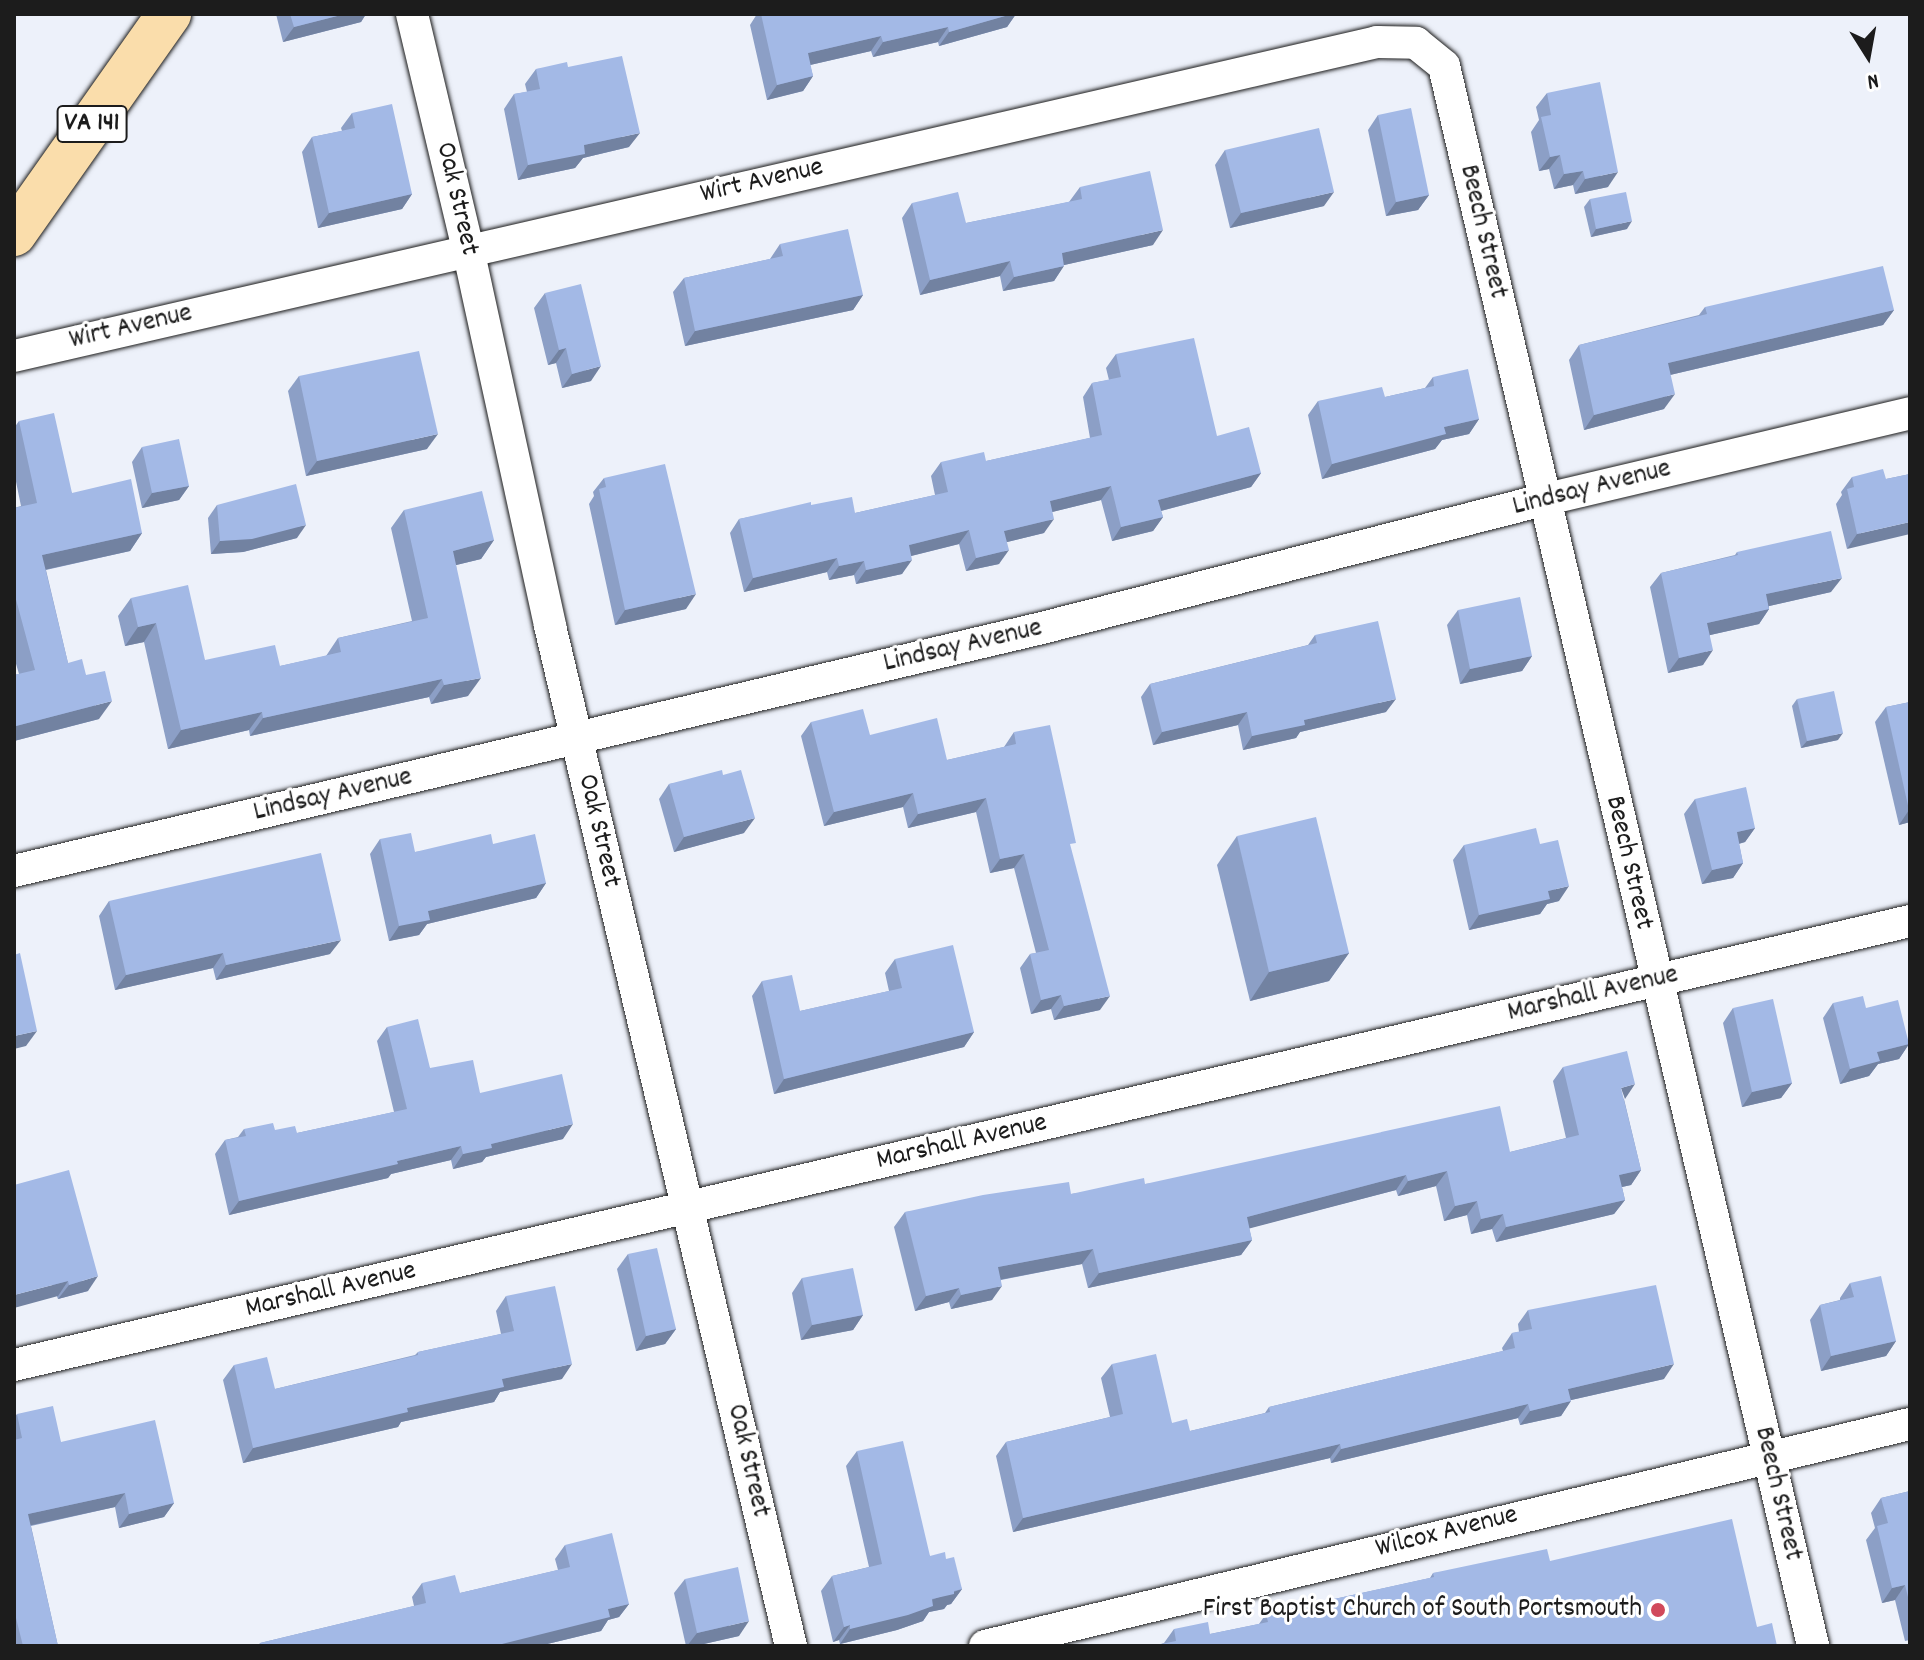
<!DOCTYPE html>
<style>
body{margin:0}
#map{position:relative;width:1924px;height:1660px;overflow:hidden;background:#edf1fa;font-family:Dekko,sans-serif}
div>[style]{position:absolute}
[style*='--x']{left:calc(var(--x)*1px);top:calc(var(--y)*1px);width:calc(var(--w)*1px);rotate:calc(var(--a)*1deg)}
.roads{filter:drop-shadow(0 0 2px #1c1c1c) drop-shadow(0 0 2px #1c1c1c)}
.street>*{height:32px;margin:-16px;padding:0 16px;transform-origin:16px;border-radius:16px;background:#fff}
.primary>*{height:44px;margin:-22px;padding:0 22px;transform-origin:22px;border-radius:22px;background:#faddab}
.wall>*{inset:0;background:#8c9fc6}
.shaded-wall>*{inset:0;background:#7282a1}
.building>*{inset:0;background:#a3b9e6}
.dots>*{width:22px;height:22px;translate:-50% -50%;box-sizing:border-box;border:4px solid #fff;border-radius:50%}
span{translate:-50% -50%;white-space:nowrap;text-align:center;line-height:1.15;-webkit-text-stroke:6px #fff;paint-order:stroke}
.shield-label span{padding:2px 6px;background:#fff;border:2px solid;border-radius:6px;-webkit-text-stroke-width:0}
.shield-label{font-size:26px;color:#1c1c1c;font-weight:700}
.street-label{font-size:28px;color:#1c1c1c}
.poi-label{font-size:28px;color:#1c1c1c}
.right{translate:-100% -50%;text-align:right}
.frame{position:absolute;inset:0;border:16px solid #1c1c1c;pointer-events:none}
.north{position:absolute;left:1828px;top:16px;width:80px;height:80px;-webkit-text-stroke:6px #fff;paint-order:stroke;rotate:169deg;font-size:22px;font-weight:700;line-height:32px;text-align:center;color:#1c1c1c}
.north::after{content:'';display:block;margin:auto;width:28px;height:36px;background:#1c1c1c;clip-path:polygon(50% 0,100% 100%,50% 72%,0 100%)}
</style>
<div id="map">
<div class="roads">
<div class="street">
<i style="--x:412;--y:14;--w:242;--a:76.6"></i>
<i style="--x:468;--y:249;--w:386;--a:77.7"></i>
<i style="--x:550;--y:626;--w:1048;--a:76.71"></i>
<i style="--x:14;--y:356;--w:1399;--a:-12.97"></i>
<i style="--x:1377;--y:42;--w:39;--a:1"></i>
<i style="--x:1416;--y:43;--w:36;--a:39"></i>
<i style="--x:1444;--y:66;--w:1623;--a:76.85"></i>
<i style="--x:14;--y:871;--w:1052;--a:-13.3"></i>
<i style="--x:1038;--y:629;--w:521;--a:-14.33"></i>
<i style="--x:1543;--y:500;--w:377;--a:-13.3"></i>
<i style="--x:14;--y:1365;--w:1947;--a:-13.18"></i>
<i style="--x:985;--y:1646;--w:951;--a:-13.5"></i>
</div>
<div class="primary">
<i style="--x:14;--y:234;--w:269;--a:-54.8"></i>
</div>
</div>
<div class="wall">
<i style="clip-path:polygon(276px 14px,366px 14px,361px 22px,283px 42px)"></i>
<i style="clip-path:polygon(757px 14px,1016px 14px,1007px 27px,939px 46px,938px 42px,873px 57px,871px 51px,810px 65px,813px 76px,803px 91px,767px 100px,750px 25px)"></i>
<i style="clip-path:polygon(568px 67px,629px 147px,583px 158px,575px 168px,518px 180px,504px 109px,514px 94px,527px 92px,525px 84px,536px 69px)"></i>
<i style="clip-path:polygon(1547px 93px,1608px 187px,1575px 194px,1573px 185px,1554px 189px,1549px 169px,1539px 171px,1531px 132px,1539px 120px,1536px 107px)"></i>
<i style="clip-path:polygon(352px 113px,412px 194px,402px 209px,318px 228px,302px 152px,312px 137px,342px 131px,341px 128px)"></i>
<i style="clip-path:polygon(1378px 115px,1429px 195px,1418px 210px,1386px 216px,1368px 130px)"></i>
<i style="clip-path:polygon(1225px 150px,1324px 206px,1230px 228px,1215px 165px)"></i>
<i style="clip-path:polygon(1080px 187px,1153px 245px,1064px 265px,1054px 281px,1003px 291px,1000px 276px,920px 295px,902px 218px,912px 203px,966px 223px,1069px 202px)"></i>
<i style="clip-path:polygon(1590px 199px,1627px 229px,1591px 237px,1584px 207px)"></i>
<i style="clip-path:polygon(780px 244px,863px 295px,853px 310px,685px 346px,673px 292px,684px 278px,770px 259px)"></i>
<i style="clip-path:polygon(545px 293px,591px 381px,562px 388px,556px 363px,548px 365px,534px 308px)"></i>
<i style="clip-path:polygon(1705px 307px,1894px 310px,1883px 325px,1670px 375px,1664px 409px,1584px 430px,1569px 360px,1579px 345px,1699px 315px)"></i>
<i style="clip-path:polygon(1116px 354px,1261px 473px,1251px 487px,1161px 511px,1163px 517px,1153px 531px,1112px 541px,1101px 500px,1052px 512px,1044px 533px,1007px 542px,999px 564px,966px 571px,959px 544px,911px 556px,902px 574px,856px 584px,854px 575px,829px 580px,827px 572px,744px 592px,730px 533px,739px 519px,811px 505px,855px 513px,935px 495px,931px 476px,941px 462px,986px 461px,1090px 438px,1083px 397px,1092px 383px,1109px 380px,1106px 368px)"></i>
<i style="clip-path:polygon(299px 376px,427px 449px,306px 476px,288px 391px)"></i>
<i style="clip-path:polygon(1433px 377px,1479px 419px,1469px 434px,1442px 440px,1435px 449px,1322px 479px,1308px 415px,1318px 401px,1385px 397px,1425px 388px)"></i>
<i style="clip-path:polygon(19px 421px,72px 493px,142px 533px,130px 551px,46px 570px,68px 663px,86px 675px,99px 719px,14px 741px,14px 675px,19px 674px,14px 657px,14px 508px,21px 506px,14px 472px,14px 428px)"></i>
<i style="clip-path:polygon(142px 447px,189px 486px,179px 500px,142px 508px,132px 462px)"></i>
<i style="clip-path:polygon(1910px 474px,1847px 549px,1836px 504px,1842px 495px,1841px 492px,1852px 477px,1886px 479px)"></i>
<i style="clip-path:polygon(604px 478px,686px 609px,615px 625px,589px 504px,594px 496px,593px 492px)"></i>
<i style="clip-path:polygon(217px 505px,297px 538px,243px 552px,211px 554px,208px 518px)"></i>
<i style="clip-path:polygon(404px 510px,494px 540px,481px 559px,456px 565px,468px 696px,431px 704px,429px 697px,250px 736px,249px 730px,168px 749px,144px 642px,125px 646px,118px 616px,131px 598px,205px 660px,280px 666px,326px 656px,338px 638px,412px 621px,391px 528px)"></i>
<i style="clip-path:polygon(1737px 552px,1831px 592px,1769px 606px,1769px 609px,1759px 624px,1710px 635px,1703px 665px,1668px 673px,1650px 587px,1661px 573px,1735px 555px)"></i>
<i style="clip-path:polygon(1458px 610px,1532px 656px,1522px 671px,1460px 684px,1447px 625px)"></i>
<i style="clip-path:polygon(1315px 635px,1386px 712px,1300px 732px,1296px 738px,1243px 750px,1238px 725px,1153px 745px,1141px 697px,1150px 684px,1308px 645px)"></i>
<i style="clip-path:polygon(1797px 699px,1838px 740px,1801px 748px,1792px 706px)"></i>
<i style="clip-path:polygon(1910px 702px,1910px 822px,1899px 825px,1875px 722px,1886px 707px)"></i>
<i style="clip-path:polygon(811px 722px,870px 735px,947px 760px,1004px 747px,1014px 732px,1071px 850px,1100px 1010px,1054px 1020px,1051px 1009px,1031px 1014px,1020px 968px,1030px 954px,1036px 953px,1014px 868px,990px 873px,976px 812px,908px 828px,903px 807px,824px 826px,801px 736px)"></i>
<i style="clip-path:polygon(723px 775px,744px 833px,674px 852px,659px 799px,669px 784px)"></i>
<i style="clip-path:polygon(1695px 799px,1755px 828px,1745px 842px,1739px 844px,1743px 863px,1733px 878px,1702px 884px,1684px 814px)"></i>
<i style="clip-path:polygon(1237px 836px,1349px 953px,1329px 981px,1250px 1001px,1217px 865px)"></i>
<i style="clip-path:polygon(380px 839px,415px 852px,493px 844px,546px 883px,536px 898px,427px 924px,419px 935px,389px 941px,370px 854px)"></i>
<i style="clip-path:polygon(1540px 844px,1559px 901px,1547px 904px,1540px 914px,1469px 930px,1453px 860px,1464px 845px)"></i>
<i style="clip-path:polygon(109px 901px,330px 954px,216px 980px,213px 968px,115px 990px,99px 916px)"></i>
<i style="clip-path:polygon(895px 959px,974px 1032px,964px 1047px,774px 1094px,752px 996px,762px 981px,800px 1011px,889px 991px,885px 973px)"></i>
<i style="clip-path:polygon(1833px 1003px,1866px 1008px,1909px 1044px,1899px 1059px,1878px 1064px,1869px 1076px,1840px 1084px,1823px 1018px)"></i>
<i style="clip-path:polygon(1733px 1008px,1792px 1083px,1781px 1098px,1742px 1107px,1723px 1023px)"></i>
<i style="clip-path:polygon(387px 1027px,430px 1068px,480px 1093px,563px 1139px,486px 1157px,482px 1162px,453px 1169px,451px 1160px,391px 1174px,388px 1178px,229px 1215px,215px 1154px,225px 1140px,238px 1137px,244px 1129px,275px 1130px,297px 1133px,394px 1112px,377px 1041px)"></i>
<i style="clip-path:polygon(1563px 1067px,1624px 1099px,1641px 1170px,1631px 1185px,1622px 1187px,1625px 1200px,1614px 1214px,1496px 1242px,1492px 1229px,1471px 1234px,1467px 1215px,1444px 1221px,1436px 1186px,1398px 1196px,1396px 1190px,1249px 1228px,1252px 1240px,1241px 1255px,1088px 1288px,1082px 1264px,1001px 1280px,992px 1300px,951px 1309px,949px 1302px,915px 1311px,894px 1227px,905px 1212px,1071px 1194px,1145px 1184px,1510px 1152px,1566px 1138px,1553px 1081px)"></i>
<i style="clip-path:polygon(14px 1185px,88px 1291px,58px 1299px)"></i>
<i style="clip-path:polygon(628px 1254px,676px 1329px,665px 1344px,636px 1351px,617px 1269px)"></i>
<i style="clip-path:polygon(802px 1278px,863px 1315px,853px 1330px,801px 1340px,792px 1293px)"></i>
<i style="clip-path:polygon(1850px 1283px,1896px 1341px,1886px 1356px,1821px 1371px,1810px 1320px,1820px 1305px,1840px 1300px,1840px 1298px)"></i>
<i style="clip-path:polygon(506px 1296px,562px 1379px,500px 1392px,494px 1402px,401px 1422px,398px 1427px,243px 1463px,223px 1380px,234px 1365px,275px 1389px,415px 1355px,418px 1352px,501px 1334px,496px 1311px)"></i>
<i style="clip-path:polygon(1528px 1310px,1664px 1379px,1571px 1400px,1561px 1416px,1520px 1425px,1518px 1418px,1331px 1463px,1330px 1458px,1013px 1532px,996px 1456px,1006px 1442px,1110px 1417px,1101px 1378px,1112px 1364px,1172px 1423px,1190px 1431px,1265px 1413px,1269px 1407px,1503px 1351px,1502px 1348px,1512px 1333px,1519px 1332px,1518px 1324px)"></i>
<i style="clip-path:polygon(17px 1414px,61px 1442px,174px 1503px,164px 1517px,119px 1528px,115px 1507px,31px 1526px,58px 1646px,14px 1646px,14px 1418px)"></i>
<i style="clip-path:polygon(857px 1451px,930px 1556px,946px 1559px,962px 1589px,951px 1604px,947px 1605px,944px 1609px,929px 1612px,923px 1621px,897px 1630px,840px 1644px,839px 1640px,833px 1642px,821px 1591px,832px 1576px,869px 1567px,846px 1466px)"></i>
<i style="clip-path:polygon(1910px 1491px,1910px 1640px,1905px 1641px,1895px 1600px,1882px 1603px,1866px 1540px,1875px 1528px,1871px 1513px,1881px 1498px)"></i>
<i style="clip-path:polygon(565px 1545px,629px 1604px,619px 1617px,608px 1620px,601px 1631px,539px 1646px,258px 1646px,260px 1643px,414px 1606px,412px 1597px,422px 1583px,460px 1593px,558px 1570px,555px 1559px)"></i>
<i style="clip-path:polygon(1550px 1561px,1757px 1627px,1777px 1646px,1159px 1646px,1161px 1644px,1164px 1643px,1174px 1629px,1210px 1634px,1259px 1624px,1266px 1614px,1430px 1578px,1433px 1573px)"></i>
<i style="clip-path:polygon(685px 1579px,739px 1636px,695px 1646px,686px 1646px,674px 1593px)"></i>
</div>
<div class="shaded-wall">
<i style="clip-path:polygon(345px 14px,366px 14px,361px 22px,283px 42px,294px 27px)"></i>
<i style="clip-path:polygon(1012px 14px,1016px 14px,1007px 27px,939px 46px,949px 32px)"></i>
<i style="clip-path:polygon(948px 27px,938px 42px,873px 57px,883px 42px)"></i>
<i style="clip-path:polygon(881px 36px,871px 51px,797px 68px,808px 53px)"></i>
<i style="clip-path:polygon(813px 76px,803px 91px,767px 100px,777px 85px)"></i>
<i style="clip-path:polygon(640px 133px,629px 147px,583px 158px,575px 168px,518px 180px,528px 165px,584px 145px)"></i>
<i style="clip-path:polygon(1560px 155px,1549px 169px,1539px 171px,1550px 157px)"></i>
<i style="clip-path:polygon(1583px 171px,1573px 185px,1554px 189px,1564px 174px)"></i>
<i style="clip-path:polygon(1618px 172px,1608px 187px,1575px 194px,1585px 179px)"></i>
<i style="clip-path:polygon(1334px 192px,1324px 206px,1230px 228px,1241px 213px)"></i>
<i style="clip-path:polygon(412px 194px,402px 209px,318px 228px,329px 213px)"></i>
<i style="clip-path:polygon(1429px 195px,1418px 210px,1386px 216px,1396px 202px)"></i>
<i style="clip-path:polygon(1632px 221px,1627px 229px,1591px 237px,1596px 229px)"></i>
<i style="clip-path:polygon(1163px 230px,1153px 245px,1051px 268px,1062px 253px)"></i>
<i style="clip-path:polygon(1010px 261px,1000px 276px,920px 295px,930px 280px)"></i>
<i style="clip-path:polygon(1064px 266px,1054px 281px,1003px 291px,1014px 277px)"></i>
<i style="clip-path:polygon(863px 295px,853px 310px,685px 346px,695px 331px)"></i>
<i style="clip-path:polygon(1894px 310px,1883px 325px,1657px 378px,1668px 363px)"></i>
<i style="clip-path:polygon(566px 348px,556px 363px,548px 365px,559px 350px)"></i>
<i style="clip-path:polygon(601px 366px,591px 381px,562px 388px,572px 374px)"></i>
<i style="clip-path:polygon(1675px 394px,1664px 409px,1584px 430px,1594px 415px)"></i>
<i style="clip-path:polygon(1479px 419px,1469px 434px,1442px 440px,1435px 449px,1322px 479px,1332px 464px,1444px 427px)"></i>
<i style="clip-path:polygon(438px 434px,427px 449px,306px 476px,317px 461px)"></i>
<i style="clip-path:polygon(1261px 473px,1251px 487px,1149px 514px,1158px 500px)"></i>
<i style="clip-path:polygon(189px 486px,179px 500px,142px 508px,152px 493px)"></i>
<i style="clip-path:polygon(1111px 486px,1101px 500px,1040px 515px,1050px 501px)"></i>
<i style="clip-path:polygon(1163px 517px,1153px 531px,1112px 541px,1121px 527px)"></i>
<i style="clip-path:polygon(1054px 519px,1044px 533px,995px 545px,1004px 531px)"></i>
<i style="clip-path:polygon(1910px 522px,1910px 534px,1847px 549px,1857px 534px)"></i>
<i style="clip-path:polygon(306px 525px,297px 538px,243px 552px,211px 554px,220px 541px)"></i>
<i style="clip-path:polygon(969px 530px,959px 544px,899px 559px,909px 545px)"></i>
<i style="clip-path:polygon(142px 533px,130px 551px,30px 573px,42px 555px)"></i>
<i style="clip-path:polygon(494px 540px,481px 559px,440px 569px,453px 551px)"></i>
<i style="clip-path:polygon(1009px 550px,999px 564px,966px 571px,976px 558px)"></i>
<i style="clip-path:polygon(837px 558px,827px 572px,744px 592px,753px 578px)"></i>
<i style="clip-path:polygon(912px 560px,902px 574px,856px 584px,866px 570px)"></i>
<i style="clip-path:polygon(864px 561px,854px 575px,829px 580px,839px 566px)"></i>
<i style="clip-path:polygon(1842px 578px,1831px 592px,1756px 609px,1766px 594px)"></i>
<i style="clip-path:polygon(696px 594px,686px 609px,615px 625px,625px 610px)"></i>
<i style="clip-path:polygon(1769px 609px,1759px 624px,1697px 638px,1707px 623px)"></i>
<i style="clip-path:polygon(156px 623px,144px 642px,125px 646px,138px 627px)"></i>
<i style="clip-path:polygon(1713px 650px,1703px 665px,1668px 673px,1679px 658px)"></i>
<i style="clip-path:polygon(1532px 656px,1522px 671px,1460px 684px,1470px 669px)"></i>
<i style="clip-path:polygon(481px 678px,468px 696px,431px 704px,444px 685px)"></i>
<i style="clip-path:polygon(442px 679px,429px 697px,250px 736px,263px 718px)"></i>
<i style="clip-path:polygon(1396px 699px,1386px 712px,1300px 732px,1296px 738px,1243px 750px,1252px 736px,1304px 720px)"></i>
<i style="clip-path:polygon(112px 701px,99px 719px,14px 741px,14px 728px,16px 726px)"></i>
<i style="clip-path:polygon(262px 712px,249px 730px,168px 749px,181px 730px)"></i>
<i style="clip-path:polygon(1247px 712px,1238px 725px,1153px 745px,1162px 732px)"></i>
<i style="clip-path:polygon(1843px 733px,1838px 740px,1801px 748px,1807px 741px)"></i>
<i style="clip-path:polygon(913px 793px,903px 807px,824px 826px,834px 812px)"></i>
<i style="clip-path:polygon(986px 798px,976px 812px,908px 828px,918px 814px)"></i>
<i style="clip-path:polygon(1909px 810px,1910px 822px,1899px 825px)"></i>
<i style="clip-path:polygon(755px 818px,744px 833px,674px 852px,684px 837px)"></i>
<i style="clip-path:polygon(1755px 828px,1745px 842px,1726px 847px,1737px 832px)"></i>
<i style="clip-path:polygon(1024px 854px,1014px 868px,990px 873px,1000px 859px)"></i>
<i style="clip-path:polygon(1743px 863px,1733px 878px,1702px 884px,1712px 870px)"></i>
<i style="clip-path:polygon(546px 883px,536px 898px,427px 924px,419px 935px,389px 941px,399px 926px,428px 911px)"></i>
<i style="clip-path:polygon(1569px 886px,1559px 901px,1547px 904px,1540px 914px,1469px 930px,1479px 915px,1548px 891px)"></i>
<i style="clip-path:polygon(341px 940px,330px 954px,216px 980px,226px 965px)"></i>
<i style="clip-path:polygon(223px 953px,213px 968px,115px 990px,126px 975px)"></i>
<i style="clip-path:polygon(1349px 953px,1329px 981px,1250px 1001px,1269px 972px)"></i>
<i style="clip-path:polygon(1061px 995px,1051px 1009px,1031px 1014px,1041px 1000px)"></i>
<i style="clip-path:polygon(1110px 996px,1100px 1010px,1054px 1020px,1064px 1006px)"></i>
<i style="clip-path:polygon(37px 1031px,26px 1046px,14px 1049px,14px 1036px)"></i>
<i style="clip-path:polygon(974px 1032px,964px 1047px,774px 1094px,784px 1079px)"></i>
<i style="clip-path:polygon(1909px 1044px,1899px 1059px,1878px 1064px,1869px 1076px,1840px 1084px,1850px 1069px,1877px 1052px)"></i>
<i style="clip-path:polygon(1792px 1083px,1781px 1098px,1742px 1107px,1752px 1092px)"></i>
<i style="clip-path:polygon(1635px 1084px,1625px 1099px,1621px 1088px)"></i>
<i style="clip-path:polygon(573px 1124px,563px 1139px,486px 1157px,482px 1162px,453px 1169px,463px 1154px,491px 1144px)"></i>
<i style="clip-path:polygon(461px 1146px,451px 1160px,391px 1174px,388px 1178px,229px 1215px,239px 1201px,397px 1161px)"></i>
<i style="clip-path:polygon(1641px 1170px,1631px 1185px,1608px 1190px,1619px 1175px)"></i>
<i style="clip-path:polygon(1447px 1171px,1436px 1186px,1398px 1196px,1408px 1181px)"></i>
<i style="clip-path:polygon(1406px 1175px,1396px 1190px,1236px 1232px,1247px 1217px)"></i>
<i style="clip-path:polygon(1625px 1200px,1614px 1214px,1496px 1242px,1506px 1227px)"></i>
<i style="clip-path:polygon(1477px 1201px,1467px 1215px,1444px 1221px,1455px 1206px)"></i>
<i style="clip-path:polygon(1503px 1214px,1492px 1229px,1471px 1234px,1481px 1219px)"></i>
<i style="clip-path:polygon(1252px 1240px,1241px 1255px,1088px 1288px,1099px 1273px)"></i>
<i style="clip-path:polygon(1093px 1249px,1082px 1264px,988px 1282px,998px 1267px)"></i>
<i style="clip-path:polygon(98px 1276px,88px 1291px,58px 1299px,69px 1285px)"></i>
<i style="clip-path:polygon(68px 1281px,58px 1296px,14px 1308px,14px 1295px)"></i>
<i style="clip-path:polygon(1002px 1286px,992px 1300px,951px 1309px,961px 1295px)"></i>
<i style="clip-path:polygon(959px 1288px,949px 1302px,915px 1311px,926px 1296px)"></i>
<i style="clip-path:polygon(863px 1315px,853px 1330px,801px 1340px,812px 1325px)"></i>
<i style="clip-path:polygon(676px 1329px,665px 1344px,636px 1351px,646px 1336px)"></i>
<i style="clip-path:polygon(1896px 1341px,1886px 1356px,1821px 1371px,1831px 1356px)"></i>
<i style="clip-path:polygon(572px 1364px,562px 1379px,500px 1392px,494px 1402px,401px 1422px,398px 1427px,243px 1463px,253px 1448px,407px 1408px,502px 1379px)"></i>
<i style="clip-path:polygon(1674px 1364px,1664px 1379px,1558px 1403px,1568px 1389px)"></i>
<i style="clip-path:polygon(1571px 1401px,1561px 1416px,1520px 1425px,1530px 1411px)"></i>
<i style="clip-path:polygon(1528px 1404px,1518px 1418px,1331px 1463px,1341px 1449px)"></i>
<i style="clip-path:polygon(1340px 1444px,1330px 1458px,1013px 1532px,1023px 1518px)"></i>
<i style="clip-path:polygon(125px 1493px,115px 1507px,18px 1528px,28px 1514px)"></i>
<i style="clip-path:polygon(174px 1503px,164px 1517px,119px 1528px,129px 1514px)"></i>
<i style="clip-path:polygon(1905px 1585px,1895px 1600px,1882px 1603px,1892px 1588px)"></i>
<i style="clip-path:polygon(962px 1589px,951px 1604px,947px 1605px,944px 1609px,929px 1612px,923px 1621px,897px 1630px,840px 1644px,850px 1629px)"></i>
<i style="clip-path:polygon(629px 1604px,619px 1617px,608px 1620px,601px 1631px,539px 1646px,494px 1646px,608px 1609px)"></i>
<i style="clip-path:polygon(749px 1621px,739px 1636px,695px 1646px,687px 1646px,697px 1633px)"></i>
<i style="clip-path:polygon(850px 1625px,839px 1640px,833px 1642px,844px 1627px)"></i>
</div>
<div class="building">
<i style="clip-path:polygon(290px 14px,345px 14px,294px 27px)"></i>
<i style="clip-path:polygon(761px 14px,1012px 14px,949px 32px,948px 27px,883px 42px,881px 36px,808px 53px,813px 76px,777px 85px)"></i>
<i style="clip-path:polygon(622px 56px,640px 133px,584px 145px,585px 154px,528px 165px,514px 94px,540px 89px,536px 69px,567px 62px,568px 67px)"></i>
<i style="clip-path:polygon(1600px 82px,1618px 172px,1585px 179px,1583px 171px,1564px 174px,1560px 155px,1550px 157px,1541px 117px,1551px 115px,1547px 93px)"></i>
<i style="clip-path:polygon(392px 104px,412px 194px,329px 213px,312px 137px,355px 128px,352px 113px)"></i>
<i style="clip-path:polygon(1411px 108px,1429px 195px,1396px 202px,1378px 115px)"></i>
<i style="clip-path:polygon(1319px 128px,1334px 192px,1241px 213px,1225px 150px)"></i>
<i style="clip-path:polygon(1150px 171px,1163px 230px,1062px 253px,1064px 266px,1014px 277px,1010px 261px,930px 280px,912px 203px,958px 192px,966px 223px,1082px 199px,1080px 187px)"></i>
<i style="clip-path:polygon(1626px 192px,1632px 221px,1596px 229px,1590px 199px)"></i>
<i style="clip-path:polygon(848px 229px,863px 295px,695px 331px,684px 278px,783px 256px,780px 244px)"></i>
<i style="clip-path:polygon(1883px 266px,1894px 310px,1668px 363px,1675px 394px,1594px 415px,1579px 345px,1707px 314px,1705px 307px)"></i>
<i style="clip-path:polygon(581px 284px,601px 366px,572px 374px,566px 348px,559px 350px,545px 293px)"></i>
<i style="clip-path:polygon(1194px 338px,1217px 436px,1249px 427px,1261px 473px,1158px 500px,1163px 517px,1121px 527px,1111px 486px,1050px 501px,1054px 519px,1004px 531px,1009px 550px,976px 558px,969px 530px,909px 545px,912px 560px,866px 570px,864px 561px,839px 566px,837px 558px,753px 578px,739px 519px,811px 502px,811px 505px,852px 497px,855px 513px,948px 492px,941px 462px,984px 452px,986px 461px,1102px 435px,1092px 383px,1121px 377px,1116px 354px)"></i>
<i style="clip-path:polygon(419px 351px,438px 434px,317px 461px,299px 376px)"></i>
<i style="clip-path:polygon(1468px 369px,1479px 419px,1444px 427px,1446px 434px,1332px 464px,1318px 401px,1382px 387px,1385px 397px,1434px 386px,1433px 377px)"></i>
<i style="clip-path:polygon(54px 413px,72px 493px,131px 479px,142px 533px,42px 555px,68px 663px,82px 659px,86px 675px,105px 671px,112px 701px,16px 726px,14px 718px,14px 675px,35px 670px,14px 592px,14px 508px,37px 503px,19px 421px)"></i>
<i style="clip-path:polygon(179px 439px,189px 486px,152px 493px,142px 447px)"></i>
<i style="clip-path:polygon(665px 464px,696px 594px,625px 610px,599px 489px,606px 487px,604px 478px)"></i>
<i style="clip-path:polygon(1883px 469px,1886px 479px,1910px 474px,1910px 522px,1857px 534px,1847px 489px,1854px 487px,1852px 477px)"></i>
<i style="clip-path:polygon(296px 484px,306px 525px,252px 539px,220px 541px,217px 505px)"></i>
<i style="clip-path:polygon(482px 491px,494px 540px,453px 551px,481px 678px,444px 685px,442px 679px,263px 718px,262px 712px,181px 730px,156px 623px,138px 627px,131px 598px,188px 585px,205px 660px,275px 645px,280px 666px,341px 652px,338px 638px,428px 618px,404px 510px)"></i>
<i style="clip-path:polygon(1831px 531px,1842px 578px,1766px 594px,1769px 609px,1707px 623px,1713px 650px,1679px 658px,1661px 573px,1738px 555px,1737px 552px)"></i>
<i style="clip-path:polygon(1520px 597px,1532px 656px,1470px 669px,1458px 610px)"></i>
<i style="clip-path:polygon(1378px 621px,1396px 699px,1304px 720px,1305px 725px,1252px 736px,1247px 712px,1162px 732px,1150px 684px,1317px 643px,1315px 635px)"></i>
<i style="clip-path:polygon(1834px 691px,1843px 733px,1807px 741px,1797px 699px)"></i>
<i style="clip-path:polygon(1910px 702px,1910px 810px,1909px 810px,1886px 707px)"></i>
<i style="clip-path:polygon(863px 709px,870px 735px,937px 718px,947px 760px,1016px 744px,1014px 732px,1050px 725px,1076px 843px,1070px 844px,1110px 996px,1064px 1006px,1061px 995px,1041px 1000px,1030px 954px,1049px 950px,1024px 854px,1000px 859px,986px 798px,918px 814px,913px 793px,834px 812px,811px 722px)"></i>
<i style="clip-path:polygon(722px 770px,723px 775px,741px 770px,755px 818px,684px 837px,669px 784px)"></i>
<i style="clip-path:polygon(1746px 787px,1755px 828px,1737px 832px,1743px 863px,1712px 870px,1695px 799px)"></i>
<i style="clip-path:polygon(1316px 817px,1349px 953px,1269px 972px,1237px 836px)"></i>
<i style="clip-path:polygon(1536px 828px,1540px 844px,1558px 840px,1569px 886px,1548px 891px,1550px 899px,1479px 915px,1464px 845px)"></i>
<i style="clip-path:polygon(411px 833px,415px 852px,491px 834px,493px 844px,535px 834px,546px 883px,428px 911px,430px 920px,399px 926px,380px 839px)"></i>
<i style="clip-path:polygon(321px 853px,341px 940px,226px 965px,223px 953px,126px 975px,109px 901px)"></i>
<i style="clip-path:polygon(953px 945px,974px 1032px,784px 1079px,762px 981px,792px 975px,800px 1011px,902px 988px,895px 959px)"></i>
<i style="clip-path:polygon(20px 953px,37px 1031px,14px 1036px,14px 955px)"></i>
<i style="clip-path:polygon(1863px 996px,1866px 1008px,1898px 1000px,1909px 1044px,1877px 1052px,1880px 1061px,1850px 1069px,1833px 1003px)"></i>
<i style="clip-path:polygon(1773px 999px,1792px 1083px,1752px 1092px,1733px 1008px)"></i>
<i style="clip-path:polygon(418px 1019px,430px 1068px,473px 1060px,480px 1093px,562px 1074px,573px 1124px,491px 1144px,492px 1148px,463px 1154px,461px 1146px,397px 1161px,398px 1164px,239px 1201px,225px 1140px,246px 1136px,244px 1129px,273px 1123px,275px 1130px,295px 1126px,297px 1133px,407px 1109px,387px 1027px)"></i>
<i style="clip-path:polygon(1627px 1051px,1635px 1084px,1621px 1088px,1641px 1170px,1619px 1175px,1625px 1200px,1506px 1227px,1503px 1214px,1481px 1219px,1477px 1201px,1455px 1206px,1447px 1171px,1408px 1181px,1406px 1175px,1247px 1217px,1252px 1240px,1099px 1273px,1093px 1249px,998px 1267px,1002px 1286px,961px 1295px,959px 1288px,926px 1296px,905px 1212px,983px 1195px,1069px 1182px,1071px 1194px,1144px 1178px,1145px 1184px,1500px 1106px,1510px 1152px,1579px 1135px,1563px 1067px)"></i>
<i style="clip-path:polygon(69px 1170px,98px 1276px,69px 1285px,68px 1281px,14px 1295px,14px 1185px)"></i>
<i style="clip-path:polygon(657px 1248px,676px 1329px,646px 1336px,628px 1254px)"></i>
<i style="clip-path:polygon(853px 1268px,863px 1315px,812px 1325px,802px 1278px)"></i>
<i style="clip-path:polygon(1881px 1276px,1896px 1341px,1831px 1356px,1820px 1305px,1854px 1297px,1850px 1283px)"></i>
<i style="clip-path:polygon(1656px 1285px,1674px 1364px,1568px 1389px,1571px 1401px,1530px 1411px,1528px 1404px,1341px 1449px,1340px 1444px,1023px 1518px,1006px 1442px,1123px 1414px,1112px 1364px,1156px 1354px,1172px 1423px,1187px 1419px,1190px 1431px,1270px 1412px,1269px 1407px,1515px 1348px,1512px 1333px,1532px 1329px,1528px 1310px)"></i>
<i style="clip-path:polygon(555px 1286px,572px 1364px,502px 1379px,504px 1387px,407px 1408px,408px 1412px,253px 1448px,234px 1365px,267px 1357px,275px 1389px,418px 1355px,418px 1352px,514px 1331px,506px 1296px)"></i>
<i style="clip-path:polygon(53px 1406px,61px 1442px,155px 1420px,174px 1503px,129px 1514px,125px 1493px,28px 1514px,58px 1646px,23px 1646px,14px 1610px,14px 1440px,22px 1438px,17px 1414px)"></i>
<i style="clip-path:polygon(903px 1441px,930px 1556px,945px 1552px,946px 1559px,954px 1557px,962px 1589px,954px 1591px,954px 1594px,932px 1599px,933px 1606px,908px 1615px,850px 1629px,850px 1625px,844px 1627px,832px 1576px,882px 1564px,857px 1451px)"></i>
<i style="clip-path:polygon(1910px 1491px,1910px 1605px,1905px 1585px,1892px 1588px,1877px 1526px,1888px 1523px,1881px 1498px)"></i>
<i style="clip-path:polygon(1732px 1519px,1757px 1627px,1772px 1623px,1777px 1646px,1515px 1646px,1514px 1644px,1504px 1646px,1161px 1646px,1161px 1644px,1176px 1641px,1174px 1629px,1208px 1622px,1210px 1634px,1268px 1622px,1266px 1614px,1434px 1577px,1433px 1573px,1547px 1549px,1550px 1561px)"></i>
<i style="clip-path:polygon(612px 1533px,629px 1604px,608px 1609px,610px 1617px,494px 1646px,261px 1646px,260px 1643px,426px 1603px,422px 1583px,455px 1575px,460px 1593px,570px 1567px,565px 1545px)"></i>
<i style="clip-path:polygon(738px 1567px,749px 1621px,697px 1633px,685px 1579px)"></i>
</div>
<div class="dots">
<i style="left:1658px;top:1610px;background:#d1495b"></i>
</div>
<div class="shield-label">
<span style="left:92px;top:124px">VA 141</span>
</div>
<div class="street-label">
<span style="left:762px;top:182px;rotate:-13deg">Wirt Avenue</span>
<span style="left:456px;top:199px;rotate:77deg">Oak Street</span>
<span style="left:1482px;top:232px;rotate:77deg">Beech Street</span>
<span style="left:131px;top:328px;rotate:-13deg">Wirt Avenue</span>
<span style="left:1592px;top:489px;rotate:-14deg">Lindsay Avenue</span>
<span style="left:963px;top:647px;rotate:-13deg">Lindsay Avenue</span>
<span style="left:333px;top:796px;rotate:-13deg">Lindsay Avenue</span>
<span style="left:598px;top:831px;rotate:77deg">Oak Street</span>
<span style="left:1628px;top:863px;rotate:77deg">Beech Street</span>
<span style="left:1593px;top:995px;rotate:-13deg">Marshall Avenue</span>
<span style="left:962px;top:1143px;rotate:-13deg">Marshall Avenue</span>
<span style="left:331px;top:1291px;rotate:-13deg">Marshall Avenue</span>
<span style="left:747px;top:1461px;rotate:77deg">Oak Street</span>
<span style="left:1777px;top:1494px;rotate:77deg">Beech Street</span>
<span style="left:1447px;top:1533px;rotate:-14deg">Wilcox Avenue</span>
</div>
<div class="poi-label">
<span class="right" style="left:1642px;top:1610px">First Baptist Church of South Portsmouth</span>
</div>
<div class="frame"></div>
<div class="north">N</div>
</div>
